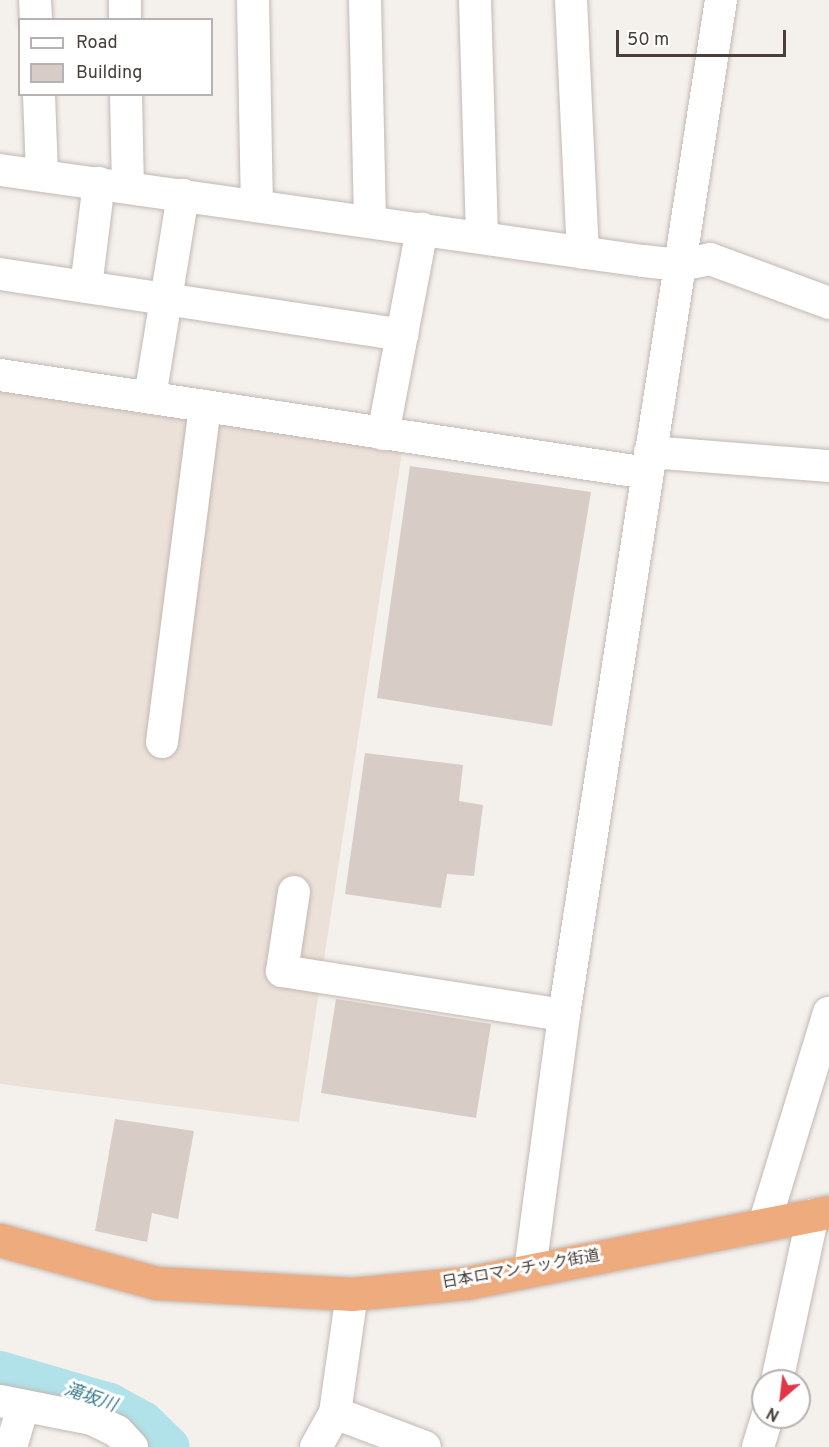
<!DOCTYPE html>
<meta charset="utf-8">
<style>
body{margin:0}
#map{position:relative;width:829px;height:1447px;overflow:hidden;background:#f4f0ec;font-family:Overpass,"Noto Sans JP",sans-serif}
div>[style]{position:absolute}
[style*='--x']{left:calc(var(--x)*1px);top:calc(var(--y)*1px);width:calc(var(--w)*1px);rotate:calc(var(--a)*1deg)}
.education>*{inset:0;background:#ece1d8}
.river>*{height:40px;margin:-20px;padding:0 20px;transform-origin:20px;border-radius:20px;background:#b1e1e9}
.building>*{inset:0;background:#d8ccc6}
.roads{filter:drop-shadow(0 0 2px #c2b8b3) drop-shadow(0 0 2px #c2b8b3)}
.minor>*{height:32px;margin:-16px;padding:0 16px;transform-origin:16px;border-radius:16px;background:#fff}
.highway>*{height:33px;margin:-16.5px;padding:0 16.5px;transform-origin:16.5px;border-radius:16.5px;background:#eeac7e}
span{translate:-50% -50%;white-space:nowrap;text-align:center;line-height:1.15;-webkit-text-stroke:6px #fff;paint-order:stroke}
.street-label{font-size:16px;color:#483f3b}
.water-label{font-size:18px;color:#367c8b;font-style:italic}
.legend{position:absolute;left:18px;top:18px;width:195px;height:78px;box-sizing:border-box;background:#fff;border:2px solid #b6b2b1;margin:0;padding:8px 10px;list-style:none;font-size:18px;color:#483f3b}
.legend li{display:flex;align-items:center;gap:12px;height:30px}
.legend b{width:30px;border:2px solid #b6b2b1}
.north{position:absolute;left:751px;top:1369px;width:60px;height:60px;box-sizing:border-box;background:#fff;border:2px solid #b6b2b1;border-radius:50%;rotate:208deg;font-size:16px;font-weight:700;line-height:24px;text-align:center;color:#483f3b}
.north::after{content:'';display:block;margin:auto;width:21px;height:27px;background:#e23648;clip-path:polygon(50% 0,100% 100%,50% 72%,0 100%)}
.scale{position:absolute;left:616px;top:30px;width:170px;height:27px;box-sizing:border-box;border:3px solid #483f3b;border-top:0;padding-left:8px;font-size:18px;line-height:21px;white-space:nowrap;color:#483f3b;-webkit-text-stroke:4px #fff;paint-order:stroke}
</style>
<div id="map">
<div class="education">
<i style="clip-path:polygon(0 385px,403px 446px,299px 1122px,0 1084px)"></i>
</div>
<div class="river">
<i style="--x:0;--y:1371;--w:115;--a:16.2"></i>
<i style="--x:110;--y:1403;--w:38;--a:29"></i>
<i style="--x:143;--y:1421;--w:37;--a:44"></i>
</div>
<div class="building">
<i style="clip-path:polygon(410px 466px,591px 492px,552px 726px,377px 698px)"></i>
<i style="clip-path:polygon(365px 753px,463px 765px,459px 801px,483px 805px,474px 876px,447px 874px,441px 908px,345px 894px)"></i>
<i style="clip-path:polygon(336px 999px,491px 1024px,476px 1118px,321px 1093px)"></i>
<i style="clip-path:polygon(115px 1119px,194px 1131px,178px 1219px,152px 1213px,147px 1242px,95px 1231px)"></i>
</div>
<div class="roads">
<div class="minor">
<i style="--x:35;--y:0;--w:20;--a:87"></i>
<i style="--x:125;--y:0;--w:20;--a:90"></i>
<i style="--x:253;--y:0;--w:206;--a:88.9"></i>
<i style="--x:365;--y:0;--w:221;--a:88.7"></i>
<i style="--x:475;--y:0;--w:238;--a:88.3"></i>
<i style="--x:571;--y:0;--w:253;--a:87.3"></i>
<i style="--x:39;--y:94;--w:81;--a:87.9"></i>
<i style="--x:126;--y:94;--w:93;--a:88.8"></i>
<i style="--x:0;--y:170;--w:649;--a:8.06"></i>
<i style="--x:643;--y:261;--w:37;--a:6"></i>
<i style="--x:680;--y:265;--w:31;--a:-11"></i>
<i style="--x:710;--y:259;--w:127;--a:20.3"></i>
<i style="--x:0;--y:274;--w:407;--a:8.6"></i>
<i style="--x:86;--y:287;--w:105;--a:-82.9"></i>
<i style="--x:0;--y:375;--w:654;--a:8.61"></i>
<i style="--x:150;--y:397;--w:205;--a:-80.7"></i>
<i style="--x:383;--y:434;--w:209;--a:-79.2"></i>
<i style="--x:650;--y:452;--w:180;--a:4.5"></i>
<i style="--x:162;--y:742;--w:339;--a:-82.7"></i>
<i style="--x:294;--y:892;--w:80;--a:98.6"></i>
<i style="--x:282;--y:971;--w:285;--a:8.9"></i>
<i style="--x:764;--y:1225;--w:222;--a:-73"></i>
<i style="--x:530;--y:1270;--w:257;--a:-82.4"></i>
<i style="--x:564;--y:1015;--w:1027;--a:-81.21"></i>
<i style="--x:777;--y:1381;--w:170;--a:-77.8"></i>
<i style="--x:0;--y:1401;--w:94;--a:11.1"></i>
<i style="--x:92;--y:1419;--w:28;--a:26"></i>
<i style="--x:117;--y:1431;--w:22;--a:47"></i>
<i style="--x:335;--y:1413;--w:96;--a:20.7"></i>
<i style="--x:11;--y:1447;--w:42;--a:-73.3"></i>
<i style="--x:316;--y:1447;--w:39;--a:-61"></i>
<i style="--x:335;--y:1413;--w:120;--a:-81.9"></i>
<i style="--x:758;--y:1447;--w:31;--a:-73"></i>
</div>
<div class="highway">
<i style="--x:0;--y:1240;--w:162;--a:15.4"></i>
<i style="--x:156;--y:1283;--w:196;--a:3.2"></i>
<i style="--x:352;--y:1294;--w:116;--a:-5.5"></i>
<i style="--x:467;--y:1283;--w:369;--a:-11.1"></i>
</div>
</div>
<div class="street-label">
<span style="left:521px;top:1270px;rotate:-10deg">日本ロマンチック街道</span>
</div>
<div class="water-label">
<span style="left:90px;top:1399px;rotate:19deg">滝坂川</span>
</div>
<ul class="legend">
<li><b style="height:8px;background:#fff"></b>Road</li>
<li><b style="height:16px;background:#d8ccc6"></b>Building</li>
</ul>
<div class="north">N</div>
<div class="scale">50 m</div>
</div>
